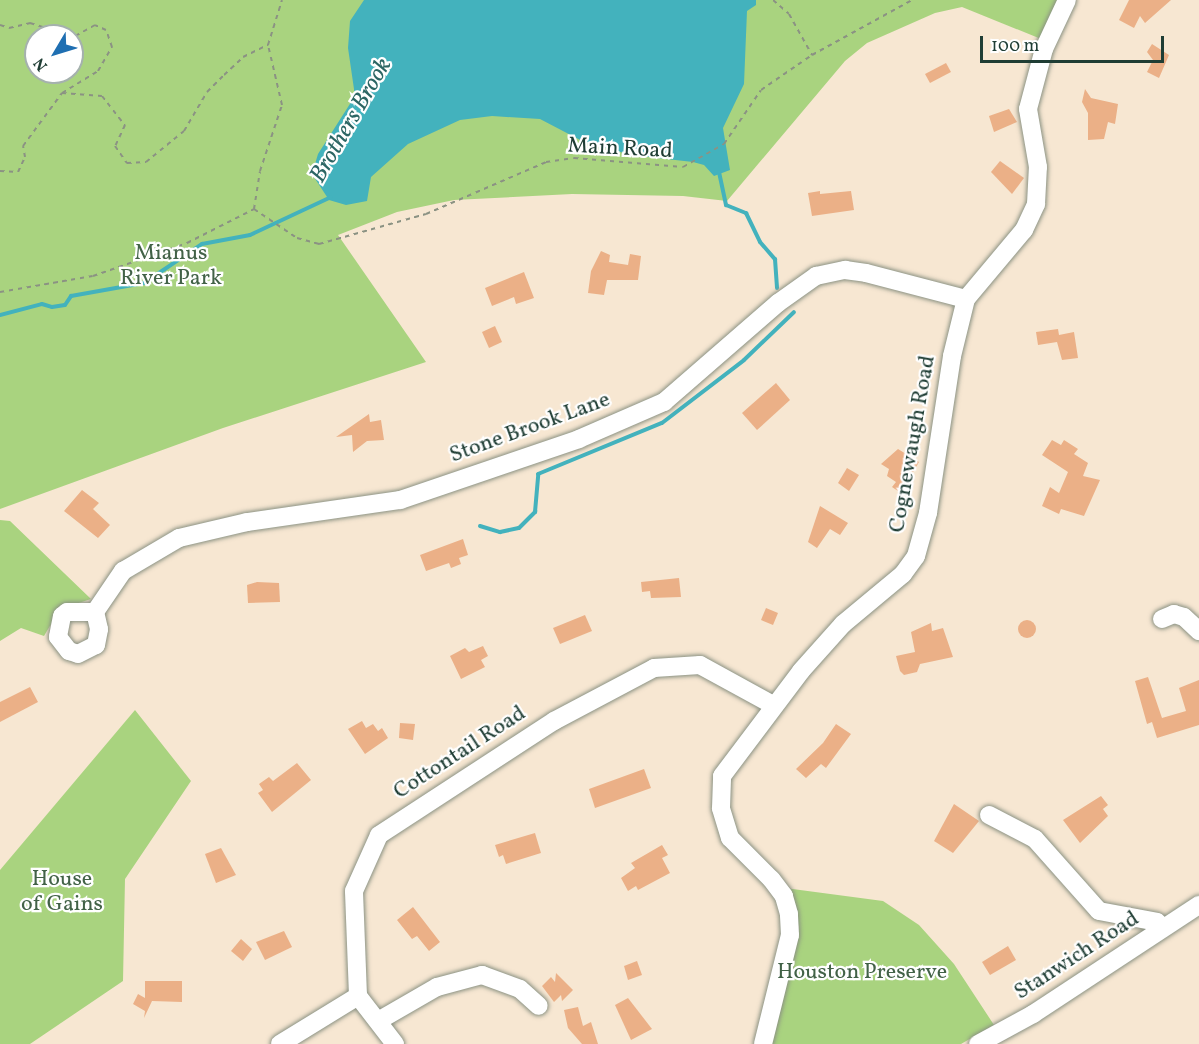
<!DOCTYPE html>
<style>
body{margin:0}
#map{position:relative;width:1199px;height:1044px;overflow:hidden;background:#f7e7d2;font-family:Vollkorn,serif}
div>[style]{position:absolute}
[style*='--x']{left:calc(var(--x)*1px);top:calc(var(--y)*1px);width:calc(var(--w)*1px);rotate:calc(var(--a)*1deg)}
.green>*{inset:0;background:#a9d37f}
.water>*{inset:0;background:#43b2bd}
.stream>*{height:4px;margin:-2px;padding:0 2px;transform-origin:2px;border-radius:2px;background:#43b2bd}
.building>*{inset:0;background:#ebb087}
.round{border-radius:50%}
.path>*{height:2px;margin-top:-1px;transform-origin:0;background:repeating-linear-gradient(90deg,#8b9283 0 4.5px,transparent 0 9px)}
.roads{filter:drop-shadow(0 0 2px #8b9283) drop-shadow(0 0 2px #8b9283)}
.minor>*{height:18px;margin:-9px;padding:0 9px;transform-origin:9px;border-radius:9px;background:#fff}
span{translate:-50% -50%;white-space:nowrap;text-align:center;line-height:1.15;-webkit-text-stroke:4.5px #fff;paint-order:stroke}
.street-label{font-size:22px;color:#1f3d34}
.park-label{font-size:22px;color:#426247}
.water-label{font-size:24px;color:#2c6664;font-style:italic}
.north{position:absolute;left:24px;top:24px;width:60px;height:60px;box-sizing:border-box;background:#fff;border:2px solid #a5b1ae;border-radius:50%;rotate:232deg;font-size:16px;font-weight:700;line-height:24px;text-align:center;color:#1f3d34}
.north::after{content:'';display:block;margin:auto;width:21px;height:27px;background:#1f6fb2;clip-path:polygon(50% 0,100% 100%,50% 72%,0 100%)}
.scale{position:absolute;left:980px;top:36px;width:184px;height:27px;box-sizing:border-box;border:3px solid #1f3d34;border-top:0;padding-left:8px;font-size:18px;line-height:21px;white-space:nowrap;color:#1f3d34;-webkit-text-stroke:4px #fff;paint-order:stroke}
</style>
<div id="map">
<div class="green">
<i style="clip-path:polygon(evenodd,0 0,1059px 0,1046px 41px,962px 7px,935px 13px,867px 43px,845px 61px,727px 201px,683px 196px,572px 194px,454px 200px,397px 212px,338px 235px,426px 362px,223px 428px,0 509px,0 0,36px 36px,72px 36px,72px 72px,36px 72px,36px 36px)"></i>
<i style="clip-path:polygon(0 520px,10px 521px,91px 599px,60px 609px,44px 636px,21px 628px,0 641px)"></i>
<i style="clip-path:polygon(135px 710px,191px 781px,125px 879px,123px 981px,30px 1044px,0 1044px,0 870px)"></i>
<i style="clip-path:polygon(785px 888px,883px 901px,919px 925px,954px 964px,994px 1025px,961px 1044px,771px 1044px,799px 927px)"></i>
</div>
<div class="water">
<i style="clip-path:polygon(364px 0,756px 0,756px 5px,747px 11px,744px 84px,723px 128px,730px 170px,714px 176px,704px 165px,693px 162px,631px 155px,584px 142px,540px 119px,492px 116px,460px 120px,408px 144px,371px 177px,367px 201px,346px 205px,329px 200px,312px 174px,318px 154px,355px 96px,348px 48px,350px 21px)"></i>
</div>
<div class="stream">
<i style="--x:719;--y:172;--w:34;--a:78"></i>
<i style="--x:726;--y:205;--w:22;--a:22"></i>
<i style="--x:746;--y:213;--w:32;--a:64"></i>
<i style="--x:760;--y:242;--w:23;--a:49"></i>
<i style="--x:775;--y:259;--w:29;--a:86"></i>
<i style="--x:0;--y:315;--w:43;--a:-14.7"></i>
<i style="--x:42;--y:304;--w:10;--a:17"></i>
<i style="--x:52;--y:307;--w:13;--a:-9"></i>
<i style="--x:65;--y:305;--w:11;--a:-56"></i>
<i style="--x:71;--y:296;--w:74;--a:-10.1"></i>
<i style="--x:144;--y:283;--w:70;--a:-33.9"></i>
<i style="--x:202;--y:244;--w:49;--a:-10.6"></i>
<i style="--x:250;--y:235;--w:89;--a:-25.1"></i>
<i style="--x:480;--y:526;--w:21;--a:17"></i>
<i style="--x:500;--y:532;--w:19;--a:-12"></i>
<i style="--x:519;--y:528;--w:23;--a:-45"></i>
<i style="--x:535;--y:512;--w:38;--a:-85"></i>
<i style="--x:538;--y:474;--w:134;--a:-22.4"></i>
<i style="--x:662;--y:423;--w:103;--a:-37.5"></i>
<i style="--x:744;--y:360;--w:69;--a:-43.8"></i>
</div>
<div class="building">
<i style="clip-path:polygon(1129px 0,1171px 0,1145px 23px,1140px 16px,1134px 28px,1119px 20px)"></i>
<i style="clip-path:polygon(1152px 44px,1169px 55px,1159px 78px,1147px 72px,1153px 60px,1147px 52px)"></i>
<i style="clip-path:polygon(946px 63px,951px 72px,930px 83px,925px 74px)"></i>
<i style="clip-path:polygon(1085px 89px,1091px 98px,1118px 104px,1115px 124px,1108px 122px,1104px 139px,1088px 140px,1088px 113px,1082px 102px)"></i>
<i style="clip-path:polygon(1009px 109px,1017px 122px,994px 132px,989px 116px)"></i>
<i style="clip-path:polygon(1000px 161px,1024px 178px,1012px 194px,991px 172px)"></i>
<i style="clip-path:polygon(820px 191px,820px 194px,851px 191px,854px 210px,812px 216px,808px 193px)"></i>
<i style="clip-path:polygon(601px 251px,610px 255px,609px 262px,628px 265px,630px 254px,641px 256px,638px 280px,607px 280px,604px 295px,588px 293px,591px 271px)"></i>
<i style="clip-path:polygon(524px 272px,534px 298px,516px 304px,514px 297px,492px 306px,485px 288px)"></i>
<i style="clip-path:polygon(495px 326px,502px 342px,489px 348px,482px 332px)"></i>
<i style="clip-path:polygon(1058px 329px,1059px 335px,1074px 332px,1078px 358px,1062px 360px,1057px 342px,1038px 345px,1036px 332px)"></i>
<i style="clip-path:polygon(776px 383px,790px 400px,757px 430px,742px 413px)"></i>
<i style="clip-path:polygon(369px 414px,370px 422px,381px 420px,384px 440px,367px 441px,353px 452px,352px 435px,336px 437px)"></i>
<i style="clip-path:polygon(1052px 440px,1061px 445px,1064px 440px,1078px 449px,1074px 454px,1088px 463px,1083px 476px,1100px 480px,1084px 516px,1061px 509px,1059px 514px,1042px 506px,1050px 487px,1059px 493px,1068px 472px,1042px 455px)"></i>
<i style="clip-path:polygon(898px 449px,919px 462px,901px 493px,892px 487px,896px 482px,887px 476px,889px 469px,881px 464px)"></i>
<i style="clip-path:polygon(847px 468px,859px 475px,849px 491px,838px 483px)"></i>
<i style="clip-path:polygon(82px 490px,99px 503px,93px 509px,110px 525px,98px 538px,64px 511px)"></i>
<i style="clip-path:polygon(820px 506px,848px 523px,840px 535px,830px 529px,817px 548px,808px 542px)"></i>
<i style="clip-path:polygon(463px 539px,468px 555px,459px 558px,461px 564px,451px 568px,449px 563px,426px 571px,420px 555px)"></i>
<i style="clip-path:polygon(679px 578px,681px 597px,651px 598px,650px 591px,642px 592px,641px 582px)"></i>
<i style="clip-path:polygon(257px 582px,279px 583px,280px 602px,248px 603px,247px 585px)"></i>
<i style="clip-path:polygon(766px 608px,778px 613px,773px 625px,761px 620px)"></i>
<i style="clip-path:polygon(585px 615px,592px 631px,560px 644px,553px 628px)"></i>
<i class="round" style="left:1018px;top:620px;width:18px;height:18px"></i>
<i style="clip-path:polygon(931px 623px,932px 631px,943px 628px,953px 657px,920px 664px,917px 672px,904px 675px,900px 671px,896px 656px,915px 652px,911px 632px)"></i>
<i style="clip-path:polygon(483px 646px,488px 656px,481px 660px,485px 667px,461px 679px,450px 656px,465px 648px,469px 652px)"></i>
<i style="clip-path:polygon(1148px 677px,1162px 718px,1186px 711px,1179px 688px,1199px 680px,1199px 725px,1157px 738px,1152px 722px,1147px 724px,1135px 681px)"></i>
<i style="clip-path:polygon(30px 687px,38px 702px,0 722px,0 702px)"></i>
<i style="clip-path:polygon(362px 721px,366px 728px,373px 724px,378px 731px,382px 728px,388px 738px,365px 754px,348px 729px)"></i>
<i style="clip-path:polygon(400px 723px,415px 724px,413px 740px,399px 738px)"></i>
<i style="clip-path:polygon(836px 724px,851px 734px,826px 768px,821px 764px,806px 778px,796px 769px,823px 743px)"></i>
<i style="clip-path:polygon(297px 763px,311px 780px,272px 812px,258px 793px,263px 790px,259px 784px,269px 777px,273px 781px)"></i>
<i style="clip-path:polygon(644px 769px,651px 788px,595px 808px,589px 789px)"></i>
<i style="clip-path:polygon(1101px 796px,1108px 805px,1103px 809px,1108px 816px,1080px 843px,1063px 820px)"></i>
<i style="clip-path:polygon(954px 804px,979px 821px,953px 853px,934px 841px)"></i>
<i style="clip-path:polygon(535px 833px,541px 853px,506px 864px,503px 855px,499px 857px,495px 845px)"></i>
<i style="clip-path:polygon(662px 845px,668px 855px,662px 858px,670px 873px,638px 890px,636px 886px,628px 891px,621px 878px,635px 868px,631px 863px)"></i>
<i style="clip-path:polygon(221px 848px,236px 875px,216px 883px,205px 854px)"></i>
<i style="clip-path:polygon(413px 907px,440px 942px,429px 951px,417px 936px,412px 939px,397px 920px)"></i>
<i style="clip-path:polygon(284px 931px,292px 947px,265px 960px,256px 942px)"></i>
<i style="clip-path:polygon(241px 939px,252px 949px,243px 961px,231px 951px)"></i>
<i style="clip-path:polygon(1008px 946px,1016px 960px,990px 975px,982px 962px)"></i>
<i style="clip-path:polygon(637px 961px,642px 975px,628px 980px,624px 966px)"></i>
<i style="clip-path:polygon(556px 973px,573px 990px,562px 1001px,561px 995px,554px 1002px,542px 986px,551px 977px,555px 982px)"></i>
<i style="clip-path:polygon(145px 981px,182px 981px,182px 1002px,152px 1001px,144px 1018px,145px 1011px,133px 1004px,138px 994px,145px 998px)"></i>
<i style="clip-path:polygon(628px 998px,652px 1029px,631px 1040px,615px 1005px)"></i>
<i style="clip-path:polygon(578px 1007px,583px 1026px,591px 1022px,598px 1044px,582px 1044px,568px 1028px,564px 1010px)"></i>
</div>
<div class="path">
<i style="--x:773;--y:0;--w:21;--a:41"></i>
<i style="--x:789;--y:14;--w:47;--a:60.7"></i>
<i style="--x:0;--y:25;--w:9;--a:18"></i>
<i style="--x:9;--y:28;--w:22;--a:-13"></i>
<i style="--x:30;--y:23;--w:14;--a:17"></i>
<i style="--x:43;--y:27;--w:11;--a:56"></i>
<i style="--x:268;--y:45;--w:47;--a:-72.7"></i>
<i style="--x:62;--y:93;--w:42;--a:-31.4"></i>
<i style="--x:98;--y:71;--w:28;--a:-60"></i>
<i style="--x:112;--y:47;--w:18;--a:-109"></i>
<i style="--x:106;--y:30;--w:12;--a:-156"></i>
<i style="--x:95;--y:25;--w:26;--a:151"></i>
<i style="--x:0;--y:171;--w:18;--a:3"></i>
<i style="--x:18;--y:172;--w:17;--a:-65"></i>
<i style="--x:25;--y:157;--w:11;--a:-100"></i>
<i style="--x:23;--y:146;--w:66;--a:-53.7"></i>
<i style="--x:62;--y:93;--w:40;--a:4.3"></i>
<i style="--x:102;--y:96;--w:37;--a:52"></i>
<i style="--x:125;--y:125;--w:23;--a:115"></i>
<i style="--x:115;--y:146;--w:21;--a:55"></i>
<i style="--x:127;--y:163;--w:19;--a:-3"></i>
<i style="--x:146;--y:162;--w:49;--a:-39.2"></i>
<i style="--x:184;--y:131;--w:45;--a:-59.5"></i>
<i style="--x:207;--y:92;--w:24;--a:-45"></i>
<i style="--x:224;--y:75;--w:26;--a:-43"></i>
<i style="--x:243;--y:57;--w:28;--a:-26"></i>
<i style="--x:254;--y:209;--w:52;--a:34"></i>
<i style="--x:297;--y:238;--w:23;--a:15"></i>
<i style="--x:319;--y:244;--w:111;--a:-15.7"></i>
<i style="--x:426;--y:214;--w:131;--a:-23.4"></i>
<i style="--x:546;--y:162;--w:28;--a:-8"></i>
<i style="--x:574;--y:158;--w:109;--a:4.7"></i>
<i style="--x:683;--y:167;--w:47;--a:-29.3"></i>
<i style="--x:724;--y:144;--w:65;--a:-55.6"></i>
<i style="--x:761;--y:90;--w:62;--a:-34.5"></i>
<i style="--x:812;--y:55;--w:114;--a:-28.8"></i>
<i style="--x:254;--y:209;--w:38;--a:-81"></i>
<i style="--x:260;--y:171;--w:70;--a:-71.6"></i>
<i style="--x:282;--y:105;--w:62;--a:-103.1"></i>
<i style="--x:0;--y:292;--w:94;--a:-9.8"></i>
<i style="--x:93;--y:276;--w:100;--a:-19.3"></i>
<i style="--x:187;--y:243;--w:75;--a:-26.9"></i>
</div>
<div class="roads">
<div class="minor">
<i style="--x:95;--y:612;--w:28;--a:180"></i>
<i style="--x:67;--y:612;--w:6;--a:141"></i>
<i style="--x:62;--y:616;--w:21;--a:101"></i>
<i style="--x:58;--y:637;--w:18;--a:52"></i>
<i style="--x:69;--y:651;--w:9;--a:18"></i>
<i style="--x:78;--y:654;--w:20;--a:-27"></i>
<i style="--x:96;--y:645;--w:16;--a:-79"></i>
<i style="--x:99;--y:629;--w:17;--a:-103"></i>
<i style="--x:95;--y:612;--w:50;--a:-55.7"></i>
<i style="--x:123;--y:571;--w:65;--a:-30.5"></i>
<i style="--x:179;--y:538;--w:70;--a:-13.2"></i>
<i style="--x:247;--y:522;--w:155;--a:-8.2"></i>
<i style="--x:400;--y:500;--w:189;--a:-18.8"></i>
<i style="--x:579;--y:439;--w:93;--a:-23.5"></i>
<i style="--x:664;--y:402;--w:151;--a:-41"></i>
<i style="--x:778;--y:303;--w:47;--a:-35.4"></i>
<i style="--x:816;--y:276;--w:30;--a:-12"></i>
<i style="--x:845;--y:270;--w:21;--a:8"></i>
<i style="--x:866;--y:273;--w:103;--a:14.6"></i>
<i style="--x:1162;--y:619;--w:13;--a:-23"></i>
<i style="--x:1174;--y:614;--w:10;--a:17"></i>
<i style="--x:1184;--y:617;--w:21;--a:43"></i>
<i style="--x:989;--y:815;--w:52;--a:27.6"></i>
<i style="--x:1035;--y:839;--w:96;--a:48.4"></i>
<i style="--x:1099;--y:911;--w:59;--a:10.7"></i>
<i style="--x:1157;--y:922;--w:8;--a:45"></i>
<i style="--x:378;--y:1021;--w:68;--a:-30"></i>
<i style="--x:437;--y:987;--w:47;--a:-14.9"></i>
<i style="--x:482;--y:975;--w:40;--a:20.2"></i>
<i style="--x:520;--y:989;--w:25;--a:42"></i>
<i style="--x:280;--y:1044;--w:92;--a:-31.6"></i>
<i style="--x:395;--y:1044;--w:61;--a:-127.6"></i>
<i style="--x:358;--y:996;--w:105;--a:-92.2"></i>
<i style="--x:354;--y:891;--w:61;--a:-65.9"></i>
<i style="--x:379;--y:835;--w:209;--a:-33.1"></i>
<i style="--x:554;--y:721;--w:113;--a:-27.9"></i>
<i style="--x:654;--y:668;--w:46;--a:-3.7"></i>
<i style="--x:700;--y:665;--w:83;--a:28.7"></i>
<i style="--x:763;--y:1044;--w:112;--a:-76.1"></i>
<i style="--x:790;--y:935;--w:21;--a:-93"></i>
<i style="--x:789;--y:914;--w:19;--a:-106"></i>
<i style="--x:784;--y:896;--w:21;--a:-127"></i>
<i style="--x:771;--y:879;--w:58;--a:-135"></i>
<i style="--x:730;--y:838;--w:31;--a:-107"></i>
<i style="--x:721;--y:808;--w:32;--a:-88"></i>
<i style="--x:722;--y:776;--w:131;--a:-53"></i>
<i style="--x:801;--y:671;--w:63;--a:-48.2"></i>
<i style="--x:843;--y:624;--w:78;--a:-39.8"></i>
<i style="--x:903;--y:574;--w:22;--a:-54"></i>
<i style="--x:916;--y:556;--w:45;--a:-74.4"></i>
<i style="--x:928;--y:513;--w:159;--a:-81.3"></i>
<i style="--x:952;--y:356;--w:59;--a:-76.2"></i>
<i style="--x:966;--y:299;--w:90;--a:-50"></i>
<i style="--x:1024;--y:230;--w:29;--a:-65"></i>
<i style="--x:1036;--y:204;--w:37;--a:-87"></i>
<i style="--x:1038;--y:167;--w:59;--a:-99.8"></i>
<i style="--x:1028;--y:109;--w:62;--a:-75.1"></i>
<i style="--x:1044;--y:49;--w:54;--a:-64.9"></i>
<i style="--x:978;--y:1044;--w:63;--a:-28.6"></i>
<i style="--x:1033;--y:1014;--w:199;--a:-33.3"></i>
</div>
</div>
<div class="street-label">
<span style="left:620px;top:149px;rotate:3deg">Main Road</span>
<span style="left:530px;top:428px;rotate:-20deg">Stone Brook Lane</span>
<span style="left:913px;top:444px;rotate:-80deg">Cognewaugh Road</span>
<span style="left:460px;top:753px;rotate:-33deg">Cottontail Road</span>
<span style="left:1077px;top:956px;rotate:-33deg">Stanwich Road</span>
</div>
<div class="park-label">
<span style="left:171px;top:266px">Mianus<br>River Park</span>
<span style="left:62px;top:892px">House<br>of Gains</span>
<span style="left:862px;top:973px">Houston Preserve</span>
</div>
<div class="water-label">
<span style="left:352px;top:121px;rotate:-60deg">Brothers Brook</span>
</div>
<div class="north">N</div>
<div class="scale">100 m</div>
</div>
